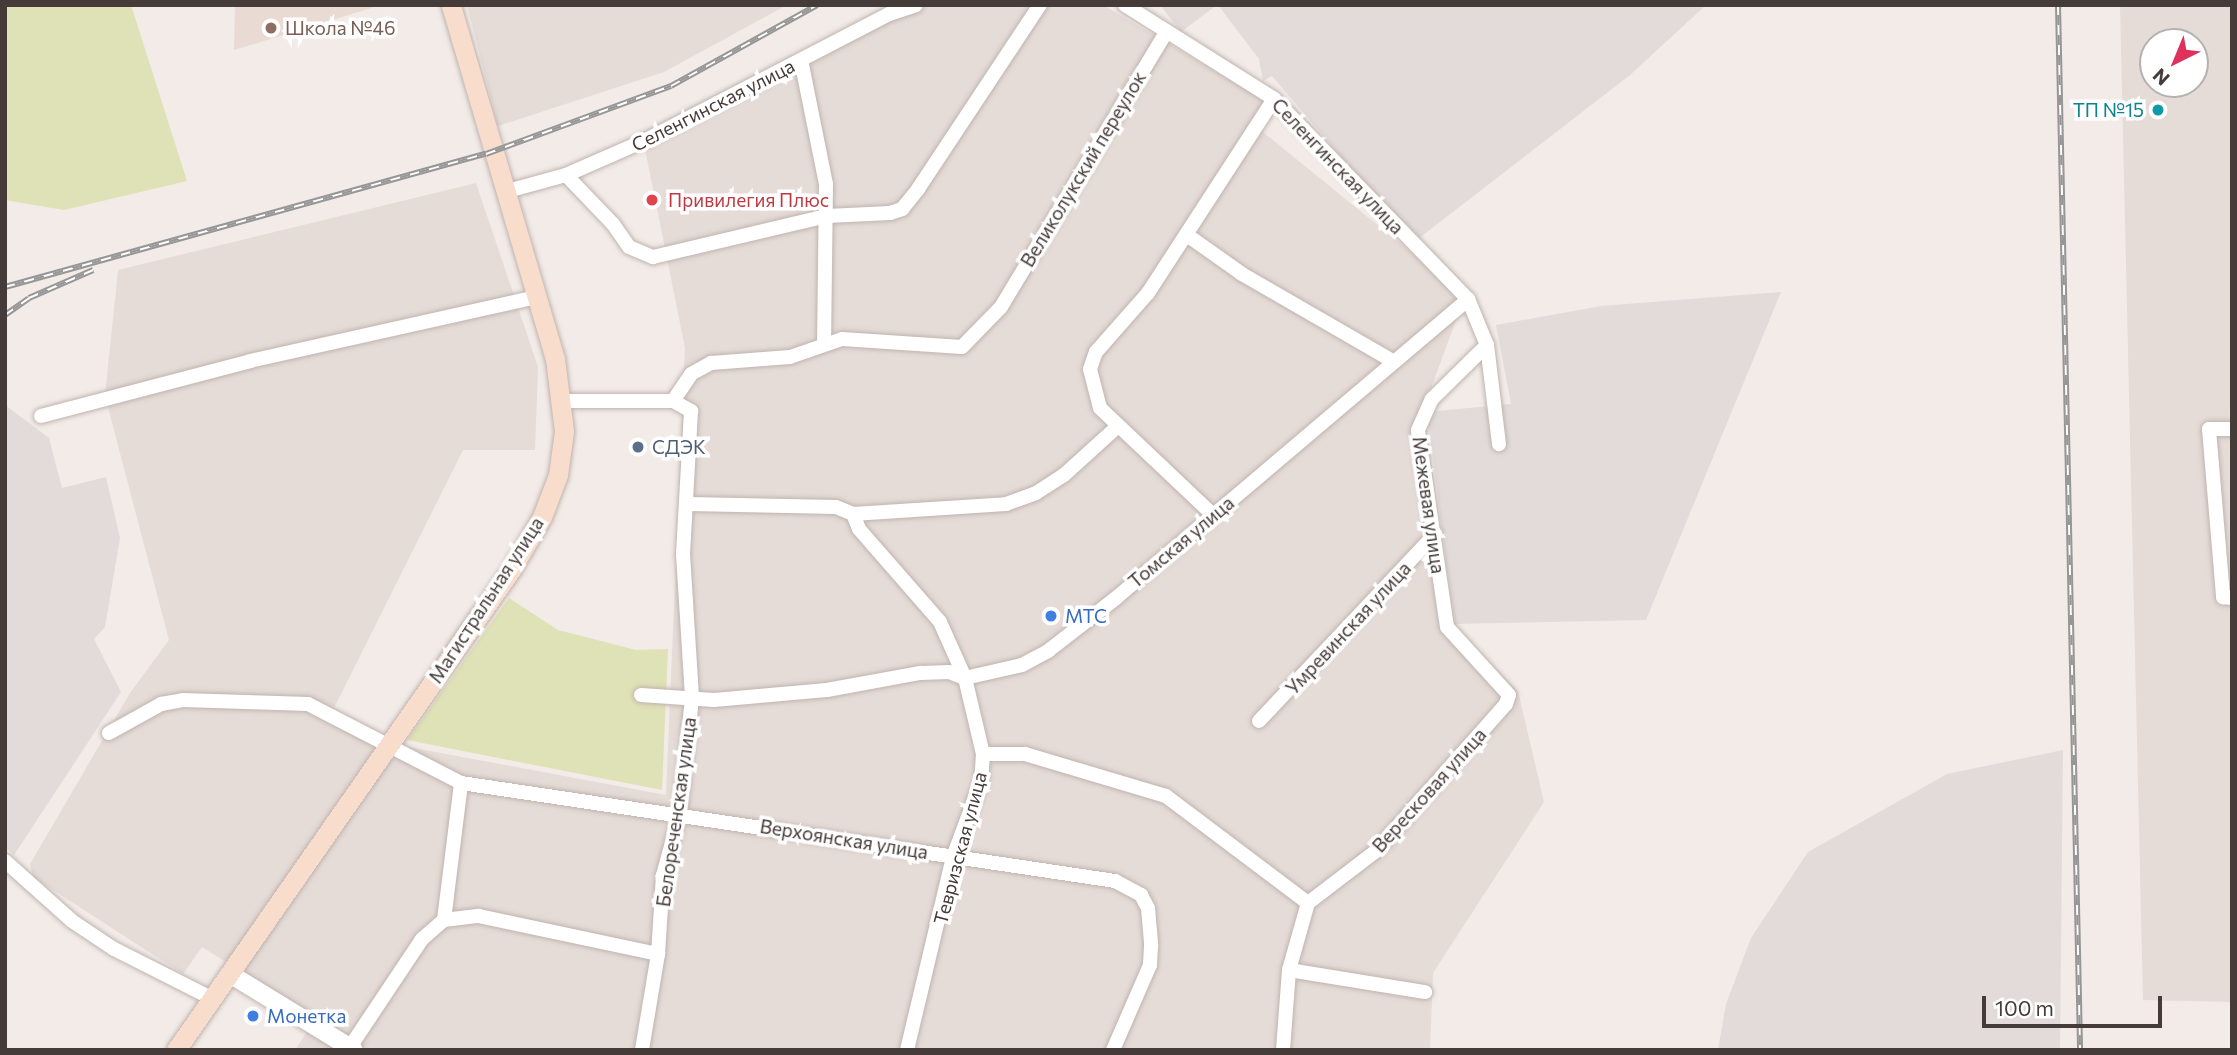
<!DOCTYPE html>
<meta charset="utf-8">
<style>
body{margin:0}
#map{position:relative;width:2237px;height:1055px;overflow:hidden;background:#f2ebe8;font-family:Commissioner,sans-serif}
div>[style]{position:absolute}
[style*='--x']{left:calc(var(--x)*1px);top:calc(var(--y)*1px);width:calc(var(--w)*1px);rotate:calc(var(--a)*1deg)}
.residential>*{inset:0;background:#e5dbd7}
.industrial>*{inset:0;background:#e2dbda}
.education>*{inset:0;background:#e9dbd4}
.green>*{inset:0;background:#dfe1b6}
.roads{filter:drop-shadow(0 0 2px #bfb4af) drop-shadow(0 0 2px #bfb4af)}
.minor>*{height:14px;margin:-7px;padding:0 7px;transform-origin:7px;border-radius:7px;background:#fff}
.tertiary>*{height:18px;margin:-9px;padding:0 9px;transform-origin:9px;border-radius:9px;background:#fff}
.secondary>*{height:19px;margin:-9.5px;padding:0 9.5px;transform-origin:9.5px;border-radius:9.5px;background:#f8dccc}
.rail>*{height:6px;margin-top:-3px;transform-origin:0;background:repeating-linear-gradient(90deg,#fff 0 10px,#969696 0 20px);box-sizing:border-box;border-block:2px solid #969696}
.dots>*{width:19px;height:19px;translate:-50% -50%;box-sizing:border-box;border:4px solid #fff;border-radius:50%}
span{translate:-50% -50%;white-space:nowrap;text-align:center;line-height:1.15;-webkit-text-stroke:7px #fff;paint-order:stroke}
.education-label{font-size:19px;color:#785e54}
.left{translate:0 -50%;text-align:left}
.street-label{font-size:19px;color:#453b38}
.culture-label{font-size:19px;color:#0d838f}
.right{translate:-100% -50%;text-align:right}
.health-label{font-size:19px;color:#be3a42}
.service-label{font-size:19px;color:#4e5e75}
.shop-label{font-size:19px;color:#366cbe}
.frame{position:absolute;inset:0;border:7px solid #453b38;pointer-events:none}
.north{position:absolute;left:2139px;top:28px;width:70px;height:70px;box-sizing:border-box;background:#fff;border:2px solid #b5b1af;border-radius:50%;rotate:223deg;font-size:19px;font-weight:700;line-height:28px;text-align:center;color:#453b38}
.north::after{content:'';display:block;margin:auto;width:24px;height:32px;background:#e0315b;clip-path:polygon(50% 0,100% 100%,50% 72%,0 100%)}
.scale{position:absolute;left:1982px;top:996px;width:180px;height:32px;box-sizing:border-box;border:4px solid #453b38;border-top:0;padding-left:9px;font-size:21px;line-height:24px;white-space:nowrap;color:#453b38;-webkit-text-stroke:5px #fff;paint-order:stroke}
</style>
<div id="map">
<div class="residential">
<i style="clip-path:polygon(467px 5px,787px 5px,664px 72px,498px 126px)"></i>
<i style="clip-path:polygon(921px 5px,1103px 5px,1267px 102px,1258px 128px,1465px 296px,1424px 407px,1452px 624px,1518px 691px,1544px 802px,1433px 973px,1430px 1050px,295px 1050px,316px 1018px,202px 947px,183px 974px,33px 877px,30px 864px,130px 693px,169px 640px,105px 396px,118px 270px,476px 183px,538px 367px,535px 450px,463px 450px,333px 710px,398px 745px,666px 795px,685px 348px,644px 144px)"></i>
<i style="clip-path:polygon(evenodd,2120px 5px,2232px 5px,2232px 1002px,2143px 1000px,2120px 5px,2153px 42px,2195px 42px,2195px 84px,2153px 84px,2153px 42px)"></i>
</div>
<div class="industrial">
<i style="clip-path:polygon(1160px 5px,1217px 5px,1181px 32px)"></i>
<i style="clip-path:polygon(1218px 5px,1706px 5px,1630px 75px,1414px 242px,1272px 76px,1263px 81px,1259px 59px)"></i>
<i style="clip-path:polygon(1781px 292px,1646px 620px,1454px 624px,1427px 412px,1511px 404px,1496px 325px,1601px 306px)"></i>
<i style="clip-path:polygon(5px 405px,49px 438px,62px 488px,106px 477px,120px 538px,105px 627px,94px 639px,121px 692px,14px 855px,5px 847px)"></i>
<i style="clip-path:polygon(2063px 750px,2060px 1050px,1718px 1050px,1726px 1004px,1751px 938px,1808px 852px,1947px 774px)"></i>
</div>
<div class="education">
<i style="clip-path:polygon(235px 5px,381px 5px,234px 50px)"></i>
</div>
<div class="green">
<i style="clip-path:polygon(5px 5px,131px 5px,187px 181px,64px 210px,5px 200px)"></i>
<i style="clip-path:polygon(509px 598px,558px 630px,636px 650px,668px 649px,662px 790px,407px 740px)"></i>
</div>
<div class="roads">
<div class="minor">
<i style="--x:1125;--y:5;--w:176;--a:32.2"></i>
<i style="--x:1274;--y:99;--w:279;--a:45.9"></i>
<i style="--x:1468;--y:299;--w:50;--a:67.6"></i>
<i style="--x:1487;--y:345;--w:100;--a:83.1"></i>
<i style="--x:801;--y:60;--w:126;--a:78.6"></i>
<i style="--x:826;--y:184;--w:159;--a:90.7"></i>
<i style="--x:566;--y:175;--w:68;--a:46.2"></i>
<i style="--x:613;--y:224;--w:28;--a:55"></i>
<i style="--x:629;--y:247;--w:26;--a:23"></i>
<i style="--x:653;--y:257;--w:179;--a:-13.3"></i>
<i style="--x:827;--y:216;--w:63;--a:-2.7"></i>
<i style="--x:890;--y:213;--w:13;--a:-18"></i>
<i style="--x:902;--y:209;--w:26;--a:-51"></i>
<i style="--x:918;--y:189;--w:221;--a:-56.5"></i>
<i style="--x:504;--y:192;--w:64;--a:-15.3"></i>
<i style="--x:566;--y:175;--w:90;--a:-23.7"></i>
<i style="--x:648;--y:139;--w:271;--a:-27.4"></i>
<i style="--x:889;--y:14;--w:28;--a:-18"></i>
<i style="--x:1187;--y:235;--w:67;--a:35.3"></i>
<i style="--x:1242;--y:274;--w:172;--a:30"></i>
<i style="--x:562;--y:401;--w:111;--a:0"></i>
<i style="--x:673;--y:401;--w:21;--a:29"></i>
<i style="--x:691;--y:411;--w:143;--a:93.2"></i>
<i style="--x:683;--y:554;--w:144;--a:86.4"></i>
<i style="--x:692;--y:698;--w:116;--a:96"></i>
<i style="--x:680;--y:813;--w:64;--a:105.3"></i>
<i style="--x:663;--y:875;--w:79;--a:93.6"></i>
<i style="--x:658;--y:954;--w:97;--a:99.5"></i>
<i style="--x:673;--y:401;--w:32;--a:-56"></i>
<i style="--x:691;--y:374;--w:23;--a:-29"></i>
<i style="--x:711;--y:363;--w:79;--a:-4.3"></i>
<i style="--x:790;--y:357;--w:55;--a:-19.1"></i>
<i style="--x:842;--y:339;--w:120;--a:3.8"></i>
<i style="--x:962;--y:347;--w:56;--a:-45.7"></i>
<i style="--x:1001;--y:307;--w:321;--a:-59"></i>
<i style="--x:41;--y:416;--w:216;--a:-14.7"></i>
<i style="--x:250;--y:361;--w:294;--a:-12.6"></i>
<i style="--x:2232;--y:429;--w:23;--a:180"></i>
<i style="--x:2209;--y:429;--w:169;--a:85.2"></i>
<i style="--x:2223;--y:597;--w:9;--a:6"></i>
<i style="--x:689;--y:504;--w:147;--a:1.2"></i>
<i style="--x:836;--y:507;--w:18;--a:22"></i>
<i style="--x:853;--y:514;--w:153;--a:-3.7"></i>
<i style="--x:1006;--y:504;--w:32;--a:-20"></i>
<i style="--x:1036;--y:493;--w:33;--a:-33"></i>
<i style="--x:1064;--y:475;--w:72;--a:-42.2"></i>
<i style="--x:853;--y:514;--w:16;--a:68"></i>
<i style="--x:859;--y:529;--w:123;--a:48.9"></i>
<i style="--x:940;--y:622;--w:61;--a:65.9"></i>
<i style="--x:965;--y:678;--w:78;--a:76.7"></i>
<i style="--x:983;--y:754;--w:28;--a:94"></i>
<i style="--x:981;--y:782;--w:80;--a:110.5"></i>
<i style="--x:953;--y:857;--w:198;--a:103.4"></i>
<i style="--x:1212;--y:514;--w:154;--a:-136.6"></i>
<i style="--x:1100;--y:408;--w:40;--a:-104.4"></i>
<i style="--x:1090;--y:369;--w:18;--a:-71"></i>
<i style="--x:1096;--y:352;--w:79;--a:-48.6"></i>
<i style="--x:1148;--y:293;--w:231;--a:-57"></i>
<i style="--x:641;--y:695;--w:73;--a:3.9"></i>
<i style="--x:714;--y:700;--w:113;--a:-5.1"></i>
<i style="--x:827;--y:690;--w:95;--a:-10.4"></i>
<i style="--x:920;--y:673;--w:29;--a:-2"></i>
<i style="--x:949;--y:672;--w:17;--a:21"></i>
<i style="--x:965;--y:678;--w:58;--a:-12.8"></i>
<i style="--x:1022;--y:665;--w:30;--a:-28"></i>
<i style="--x:1048;--y:651;--w:86;--a:-37.9"></i>
<i style="--x:1116;--y:598;--w:462;--a:-40.3"></i>
<i style="--x:1259;--y:721;--w:257;--a:-46.7"></i>
<i style="--x:109;--y:733;--w:60;--a:-29.1"></i>
<i style="--x:161;--y:704;--w:22;--a:-10"></i>
<i style="--x:183;--y:700;--w:125;--a:1.8"></i>
<i style="--x:308;--y:704;--w:172;--a:27.3"></i>
<i style="--x:461;--y:783;--w:661;--a:8.52"></i>
<i style="--x:1115;--y:881;--w:30;--a:28"></i>
<i style="--x:1141;--y:895;--w:15;--a:62"></i>
<i style="--x:1148;--y:908;--w:38;--a:85"></i>
<i style="--x:1151;--y:946;--w:19;--a:93"></i>
<i style="--x:1150;--y:965;--w:93;--a:113.5"></i>
<i style="--x:983;--y:754;--w:42;--a:0"></i>
<i style="--x:1025;--y:754;--w:147;--a:16.6"></i>
<i style="--x:1166;--y:796;--w:178;--a:37"></i>
<i style="--x:5;--y:861;--w:90;--a:41.8"></i>
<i style="--x:72;--y:921;--w:50;--a:33.7"></i>
<i style="--x:114;--y:949;--w:109;--a:26.8"></i>
<i style="--x:444;--y:920;--w:138;--a:-82.9"></i>
<i style="--x:1289;--y:970;--w:138;--a:9.2"></i>
<i style="--x:350;--y:1047;--w:130;--a:-56.3"></i>
<i style="--x:422;--y:939;--w:29;--a:-41"></i>
<i style="--x:444;--y:920;--w:35;--a:-7"></i>
<i style="--x:479;--y:916;--w:183;--a:12"></i>
<i style="--x:1283;--y:1050;--w:80;--a:-85.7"></i>
<i style="--x:1289;--y:970;--w:70;--a:-74.2"></i>
<i style="--x:1308;--y:903;--w:86;--a:-37.4"></i>
<i style="--x:1376;--y:851;--w:196;--a:-48.5"></i>
<i style="--x:1506;--y:704;--w:9;--a:-72"></i>
<i style="--x:1509;--y:695;--w:92;--a:-132.4"></i>
<i style="--x:1447;--y:627;--w:199;--a:-98.4"></i>
<i style="--x:1418;--y:430;--w:34;--a:-66"></i>
<i style="--x:1432;--y:399;--w:77;--a:-44.5"></i>
</div>
<div class="tertiary">
<i style="--x:230;--y:974;--w:145;--a:31.5"></i>
</div>
<div class="secondary">
<i style="--x:176;--y:1050;--w:585;--a:-55.09"></i>
<i style="--x:511;--y:570;--w:61;--a:-59.7"></i>
<i style="--x:542;--y:517;--w:45;--a:-69.1"></i>
<i style="--x:558;--y:475;--w:44;--a:-82.2"></i>
<i style="--x:564;--y:431;--w:73;--a:-97.1"></i>
<i style="--x:555;--y:359;--w:369;--a:-106.4"></i>
</div>
</div>
<div class="rail">
<i style="--x:2058;--y:5;--w:1045;--a:88.79"></i>
<i style="--x:5;--y:287;--w:499;--a:-15.5"></i>
<i style="--x:486;--y:154;--w:197;--a:-20.2"></i>
<i style="--x:671;--y:86;--w:167;--a:-29"></i>
<i style="--x:5;--y:315;--w:29;--a:-35"></i>
<i style="--x:29;--y:298;--w:70;--a:-23.6"></i>
</div>
<div class="dots">
<i style="left:271px;top:28px;background:#8d6e63"></i>
<i style="left:2158px;top:110px;background:#0f9aa8"></i>
<i style="left:652px;top:200px;background:#e0444e"></i>
<i style="left:638px;top:447px;background:#5c6f8a"></i>
<i style="left:1051px;top:616px;background:#3f7fe0"></i>
<i style="left:253px;top:1016px;background:#3f7fe0"></i>
</div>
<div class="education-label">
<span class="left" style="left:285px;top:28px">Школа №46</span>
</div>
<div class="street-label">
<span style="left:713px;top:105px;rotate:-27deg">Селенгинская улица</span>
<span style="left:1338px;top:166px;rotate:46deg">Селенгинская улица</span>
<span style="left:1083px;top:169px;rotate:-59deg">Великолукский переулок</span>
<span style="left:1429px;top:505px;rotate:82deg">Межевая улица</span>
<span style="left:1181px;top:542px;rotate:-40deg">Томская улица</span>
<span style="left:486px;top:600px;rotate:-57deg">Магистральная улица</span>
<span style="left:1348px;top:628px;rotate:-47deg">Умревинская улица</span>
<span style="left:1429px;top:790px;rotate:-48deg">Вересковая улица</span>
<span style="left:676px;top:812px;rotate:-82deg">Белореченская улица</span>
<span style="left:844px;top:839px;rotate:9deg">Верхоянская улица</span>
<span style="left:960px;top:848px;rotate:-75deg">Тевризская улица</span>
</div>
<div class="culture-label">
<span class="right" style="left:2144px;top:110px">ТП №15</span>
</div>
<div class="health-label">
<span class="left" style="left:668px;top:200px">Привилегия Плюс</span>
</div>
<div class="service-label">
<span class="left" style="left:652px;top:447px">СДЭК</span>
</div>
<div class="shop-label">
<span class="left" style="left:1065px;top:616px">МТС</span>
<span class="left" style="left:267px;top:1016px">Монетка</span>
</div>
<div class="frame"></div>
<div class="north">N</div>
<div class="scale">100 m</div>
</div>
